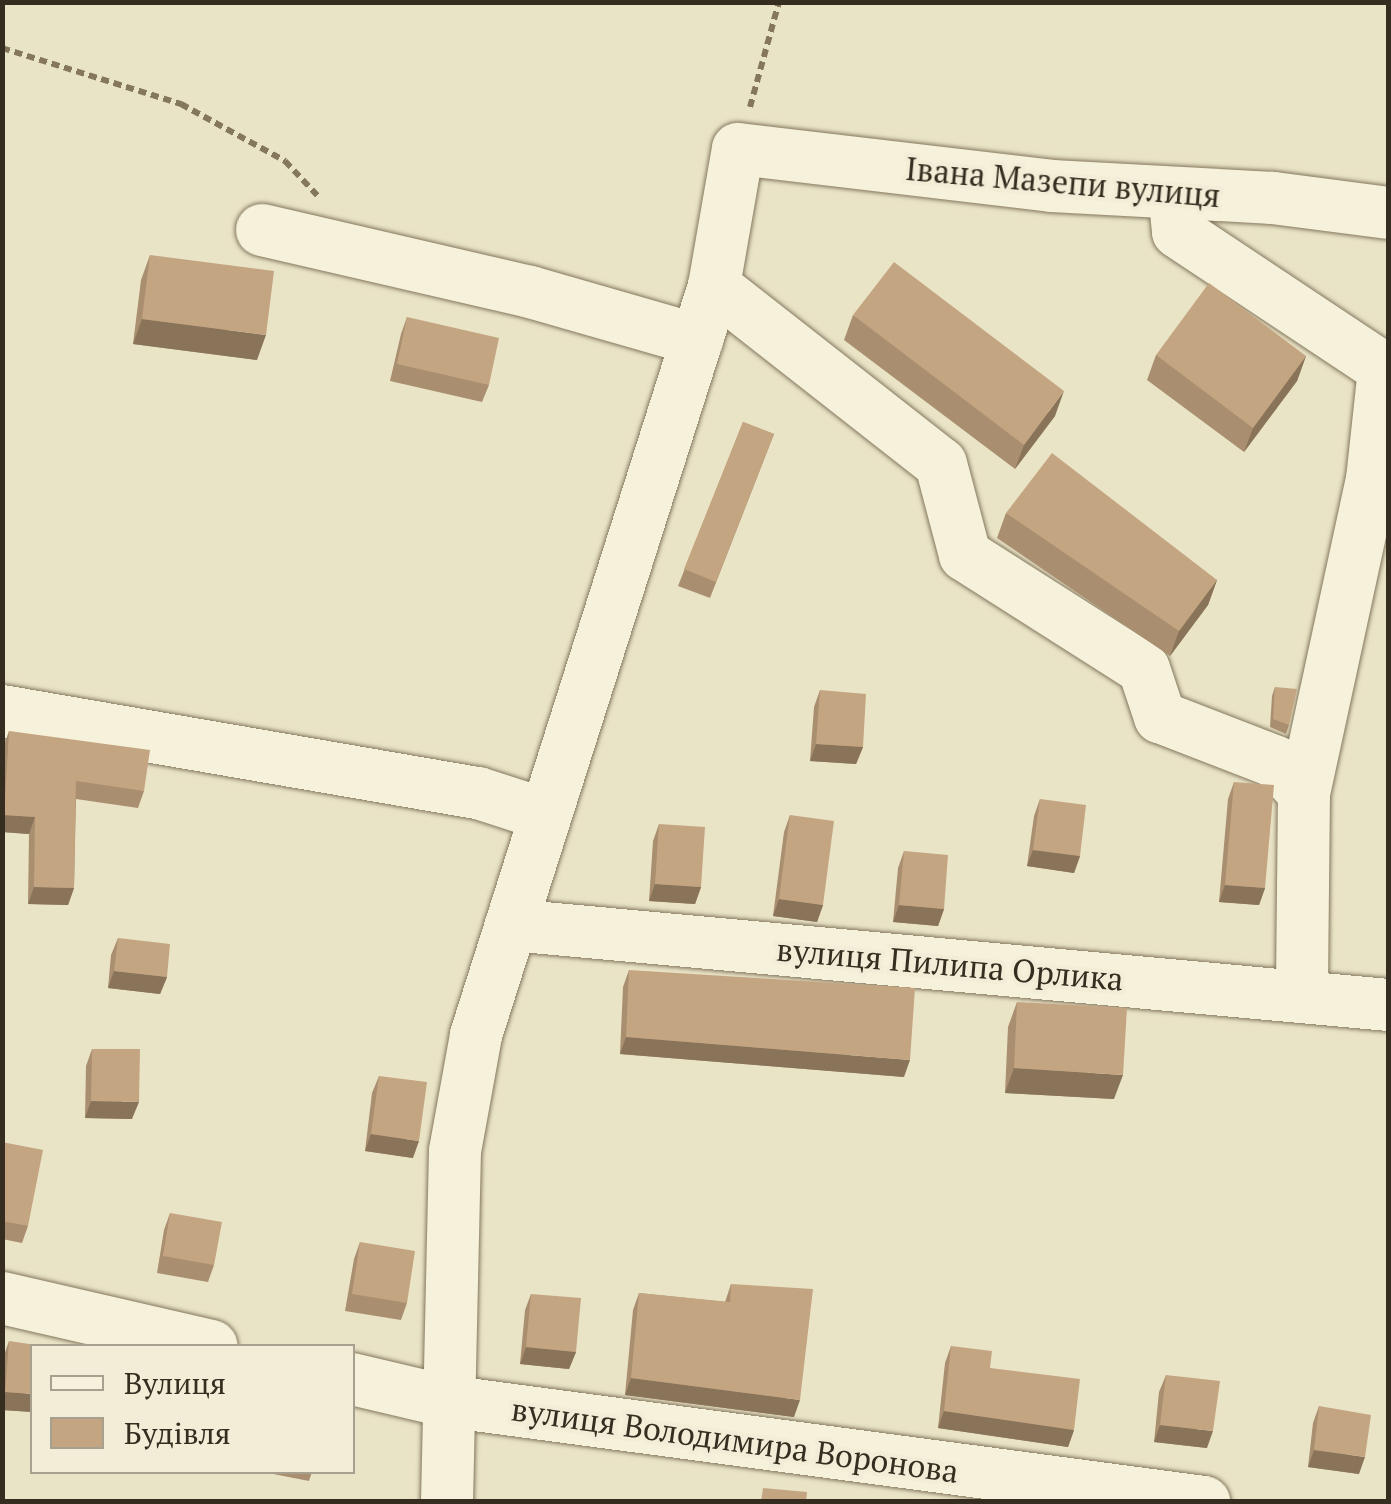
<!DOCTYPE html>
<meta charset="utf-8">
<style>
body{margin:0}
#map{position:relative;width:1391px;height:1504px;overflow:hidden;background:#eae4c7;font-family:"PT Serif",serif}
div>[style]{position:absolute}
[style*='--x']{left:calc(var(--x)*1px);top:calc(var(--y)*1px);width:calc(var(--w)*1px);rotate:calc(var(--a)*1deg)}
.path>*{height:6px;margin-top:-3px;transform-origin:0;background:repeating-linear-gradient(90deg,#84775e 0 8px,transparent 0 13px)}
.roads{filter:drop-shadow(0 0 2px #84775e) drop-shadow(0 0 2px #84775e)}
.minor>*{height:52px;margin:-26px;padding:0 26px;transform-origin:26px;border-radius:26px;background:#f6f1da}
.wall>*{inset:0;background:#a98e6f}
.shaded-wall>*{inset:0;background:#89745a}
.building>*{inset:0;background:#c4a581}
span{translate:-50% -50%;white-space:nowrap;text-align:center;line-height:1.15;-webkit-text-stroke:8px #f2edd6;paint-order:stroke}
.street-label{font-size:32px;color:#362d21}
.frame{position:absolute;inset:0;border:5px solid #362d21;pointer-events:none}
.legend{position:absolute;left:30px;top:1344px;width:325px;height:130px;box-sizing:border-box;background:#f2edd6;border:2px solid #a7a08e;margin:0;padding:12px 18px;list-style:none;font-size:30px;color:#362d21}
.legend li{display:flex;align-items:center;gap:20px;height:50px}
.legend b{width:50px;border:2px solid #a7a08e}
</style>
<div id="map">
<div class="path">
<i style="--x:2;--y:48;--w:188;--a:17.4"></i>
<i style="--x:181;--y:104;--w:119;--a:28.7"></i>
<i style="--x:285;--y:161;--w:48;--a:46.7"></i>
<i style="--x:750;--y:107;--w:109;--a:-74.6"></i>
</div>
<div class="roads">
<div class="minor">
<i style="--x:1174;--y:193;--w:39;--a:84"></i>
<i style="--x:1178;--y:232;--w:247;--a:33.6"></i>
<i style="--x:1384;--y:369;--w:111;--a:96.2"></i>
<i style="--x:1372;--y:479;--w:321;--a:102.2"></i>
<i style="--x:262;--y:230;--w:275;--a:13"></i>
<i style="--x:530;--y:292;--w:174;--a:16"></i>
<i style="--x:714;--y:286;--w:288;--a:38.1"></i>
<i style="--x:941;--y:464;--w:94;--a:75.2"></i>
<i style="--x:965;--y:555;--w:212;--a:32.5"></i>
<i style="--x:1144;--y:669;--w:51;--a:71.6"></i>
<i style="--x:1160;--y:717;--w:124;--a:21.2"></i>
<i style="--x:1276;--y:762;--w:42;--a:47.9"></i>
<i style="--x:1304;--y:793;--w:202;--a:90.6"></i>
<i style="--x:2;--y:711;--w:483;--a:9.8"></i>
<i style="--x:478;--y:793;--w:71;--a:17.9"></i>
<i style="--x:511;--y:925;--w:881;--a:5.21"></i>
<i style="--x:2;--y:1298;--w:215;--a:12.9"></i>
<i style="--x:352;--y:1379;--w:96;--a:13.3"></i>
<i style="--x:445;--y:1401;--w:766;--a:7.58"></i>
<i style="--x:447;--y:1502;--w:351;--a:-88.7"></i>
<i style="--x:455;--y:1151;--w:118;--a:-79.7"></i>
<i style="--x:476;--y:1035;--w:786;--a:-72.37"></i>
<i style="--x:714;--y:286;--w:139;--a:-80.1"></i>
<i style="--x:738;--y:149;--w:316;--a:6.7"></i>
<i style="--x:1052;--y:186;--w:221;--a:3.1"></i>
<i style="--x:1273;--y:198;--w:116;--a:7.4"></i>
</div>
</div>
<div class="wall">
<i style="clip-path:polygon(150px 255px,257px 360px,133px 344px,141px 280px)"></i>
<i style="clip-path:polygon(853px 315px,1055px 416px,1015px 469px,844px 340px)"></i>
<i style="clip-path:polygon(407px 317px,489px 385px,482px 402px,390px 381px,401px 334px)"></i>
<i style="clip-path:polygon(1156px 355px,1306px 356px,1297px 381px,1244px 452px,1147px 380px)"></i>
<i style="clip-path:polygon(743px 422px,774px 434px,710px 598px,678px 586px)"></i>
<i style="clip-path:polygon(1006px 513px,1217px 580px,1208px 605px,1170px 656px,997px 538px)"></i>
<i style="clip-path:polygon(1275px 687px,1289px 725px,1286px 734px,1270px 727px,1272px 696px)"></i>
<i style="clip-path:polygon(820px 690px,863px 747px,856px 764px,810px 761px,814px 707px)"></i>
<i style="clip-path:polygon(9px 731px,144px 791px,138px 808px,76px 799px,74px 888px,68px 905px,28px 904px,29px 834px,2px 832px,3px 748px)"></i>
<i style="clip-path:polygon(1234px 782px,1265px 888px,1259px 905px,1219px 902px,1228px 799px)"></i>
<i style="clip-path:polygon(1040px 799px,1080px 856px,1074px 873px,1027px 866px,1034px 816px)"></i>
<i style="clip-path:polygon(790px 815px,823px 905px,817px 922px,773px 916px,784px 832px)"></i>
<i style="clip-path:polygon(659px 824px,701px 887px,695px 904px,649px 901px,653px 841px)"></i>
<i style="clip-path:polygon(904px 851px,944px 909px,938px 926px,893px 922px,898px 868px)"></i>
<i style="clip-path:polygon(118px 938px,167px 977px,160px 994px,108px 988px,111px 955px)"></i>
<i style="clip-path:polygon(629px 970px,904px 1077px,620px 1054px,623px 987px)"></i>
<i style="clip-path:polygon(1017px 1002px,1114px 1099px,1005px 1093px,1008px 1027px)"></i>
<i style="clip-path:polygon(92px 1049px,132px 1119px,85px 1118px,86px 1066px)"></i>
<i style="clip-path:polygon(379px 1076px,413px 1158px,365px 1151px,372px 1093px)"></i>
<i style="clip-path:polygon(2px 1142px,28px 1226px,22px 1243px,2px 1239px)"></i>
<i style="clip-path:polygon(170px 1213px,214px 1265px,208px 1282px,157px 1273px,164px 1230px)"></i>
<i style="clip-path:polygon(360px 1242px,407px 1303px,401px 1320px,345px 1311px,354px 1259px)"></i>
<i style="clip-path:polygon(731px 1284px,794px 1417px,625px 1395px,633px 1310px,639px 1293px,725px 1302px)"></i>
<i style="clip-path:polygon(531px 1294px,576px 1352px,569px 1369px,520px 1364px,525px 1310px)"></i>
<i style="clip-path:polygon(9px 1341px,32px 1412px,2px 1410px,3px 1358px)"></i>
<i style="clip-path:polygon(951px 1346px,990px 1368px,1074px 1430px,1068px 1447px,938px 1428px,945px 1363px)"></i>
<i style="clip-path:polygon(1166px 1375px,1207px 1448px,1154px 1442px,1159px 1392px)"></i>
<i style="clip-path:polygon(1319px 1406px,1359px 1474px,1308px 1467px,1313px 1423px)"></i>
<i style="clip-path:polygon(263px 1472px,312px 1472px,309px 1481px)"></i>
</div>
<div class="shaded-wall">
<i style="clip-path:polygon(142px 319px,266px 335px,257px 360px,133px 344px)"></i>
<i style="clip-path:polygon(1306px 356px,1297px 381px,1244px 452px,1253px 428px)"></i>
<i style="clip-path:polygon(1064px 391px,1055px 416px,1015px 469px,1024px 445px)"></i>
<i style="clip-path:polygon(1217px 580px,1208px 605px,1170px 656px,1179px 631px)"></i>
<i style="clip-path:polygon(816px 744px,863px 747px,856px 764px,810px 761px)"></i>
<i style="clip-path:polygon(4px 815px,35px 817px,29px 834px,2px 832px)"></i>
<i style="clip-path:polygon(1033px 850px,1080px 856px,1074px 873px,1027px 866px)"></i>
<i style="clip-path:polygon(655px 884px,701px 887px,695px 904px,649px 901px)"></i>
<i style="clip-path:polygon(1225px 885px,1265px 888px,1259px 905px,1219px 902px)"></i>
<i style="clip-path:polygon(34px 887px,74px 888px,68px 905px,28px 904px)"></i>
<i style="clip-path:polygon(779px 899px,823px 905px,817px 922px,773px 916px)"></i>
<i style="clip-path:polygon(899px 905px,944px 909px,938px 926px,893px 922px)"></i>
<i style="clip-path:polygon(114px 971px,167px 977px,160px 994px,108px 988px)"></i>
<i style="clip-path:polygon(626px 1037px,910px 1060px,904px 1077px,620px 1054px)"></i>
<i style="clip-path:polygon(1014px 1068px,1123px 1075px,1114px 1099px,1005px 1093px)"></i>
<i style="clip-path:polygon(91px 1101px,139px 1102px,132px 1119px,85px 1118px)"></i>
<i style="clip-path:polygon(371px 1134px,419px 1141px,413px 1158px,365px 1151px)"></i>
<i style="clip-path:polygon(526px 1347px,576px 1352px,569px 1369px,520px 1364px)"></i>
<i style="clip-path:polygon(631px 1378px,800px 1400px,794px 1417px,625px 1395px)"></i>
<i style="clip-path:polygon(5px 1392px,32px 1394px,32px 1412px,2px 1410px,2px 1400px)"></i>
<i style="clip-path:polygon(944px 1411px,1074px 1430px,1068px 1447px,938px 1428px)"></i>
<i style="clip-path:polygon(1160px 1425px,1213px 1431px,1207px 1448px,1154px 1442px)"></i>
<i style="clip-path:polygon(1314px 1450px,1365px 1457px,1359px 1474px,1308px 1467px)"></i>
</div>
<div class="building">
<i style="clip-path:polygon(150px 255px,274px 271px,266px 335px,142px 319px)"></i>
<i style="clip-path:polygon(894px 262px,1064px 391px,1024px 445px,853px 315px)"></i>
<i style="clip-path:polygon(1209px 283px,1306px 356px,1253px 428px,1156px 355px)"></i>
<i style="clip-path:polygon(407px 317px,499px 338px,489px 385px,397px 364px)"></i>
<i style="clip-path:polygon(743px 422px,774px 434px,716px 582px,684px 569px)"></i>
<i style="clip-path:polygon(1052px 453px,1217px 580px,1179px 631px,1006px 513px)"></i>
<i style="clip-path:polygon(1275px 687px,1297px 689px,1289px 725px,1273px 719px)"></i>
<i style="clip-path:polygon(820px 690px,866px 694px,863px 747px,816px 744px)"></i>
<i style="clip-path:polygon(9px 731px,150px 750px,144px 791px,76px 781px,74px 888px,34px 887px,35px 817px,4px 815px)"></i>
<i style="clip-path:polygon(1234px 782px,1274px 785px,1265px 888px,1225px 885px)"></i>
<i style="clip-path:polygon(1040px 799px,1086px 805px,1080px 856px,1033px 850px)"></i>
<i style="clip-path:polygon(790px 815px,834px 821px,823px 905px,779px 899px)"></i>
<i style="clip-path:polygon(659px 824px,705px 827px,701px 887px,655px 884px)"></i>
<i style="clip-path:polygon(904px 851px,948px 855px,944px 909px,899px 905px)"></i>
<i style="clip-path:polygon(118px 938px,170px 944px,167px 977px,114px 971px)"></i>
<i style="clip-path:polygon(629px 970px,915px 988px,910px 1060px,626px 1037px)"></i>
<i style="clip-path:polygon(1017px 1002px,1127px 1008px,1123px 1075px,1014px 1068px)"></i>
<i style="clip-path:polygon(92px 1049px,140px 1049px,139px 1102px,91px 1101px)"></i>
<i style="clip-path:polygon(379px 1076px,427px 1082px,419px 1141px,371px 1134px)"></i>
<i style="clip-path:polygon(2px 1142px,43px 1150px,28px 1226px,2px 1221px)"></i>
<i style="clip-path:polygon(170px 1213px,222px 1222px,214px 1265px,163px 1256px)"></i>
<i style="clip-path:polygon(360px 1242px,415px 1251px,407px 1303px,352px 1294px)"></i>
<i style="clip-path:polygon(731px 1284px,813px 1289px,800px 1400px,631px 1378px,639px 1293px,730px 1302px)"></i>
<i style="clip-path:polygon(531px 1294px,581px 1298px,576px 1352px,526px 1347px)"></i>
<i style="clip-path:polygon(9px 1341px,43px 1346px,32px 1346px,32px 1394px,5px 1392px)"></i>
<i style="clip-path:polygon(951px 1346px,992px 1351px,990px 1368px,1080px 1379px,1074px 1430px,944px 1411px)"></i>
<i style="clip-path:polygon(1166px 1375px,1220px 1381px,1213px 1431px,1160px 1425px)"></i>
<i style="clip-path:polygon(1319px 1406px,1371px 1415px,1365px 1457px,1314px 1450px)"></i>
<i style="clip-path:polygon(763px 1488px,807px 1492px,806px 1502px,761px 1502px)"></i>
</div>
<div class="street-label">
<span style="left:1063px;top:182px;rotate:5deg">Івана Мазепи вулиця</span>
<span style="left:950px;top:964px;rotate:5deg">вулиця Пилипа Орлика</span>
<span style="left:735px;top:1440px;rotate:8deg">вулиця Володимира Воронова</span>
</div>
<div class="frame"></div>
<ul class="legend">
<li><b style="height:12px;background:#f6f1da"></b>Вулиця</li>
<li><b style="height:28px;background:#c4a581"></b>Будівля</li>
</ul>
</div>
